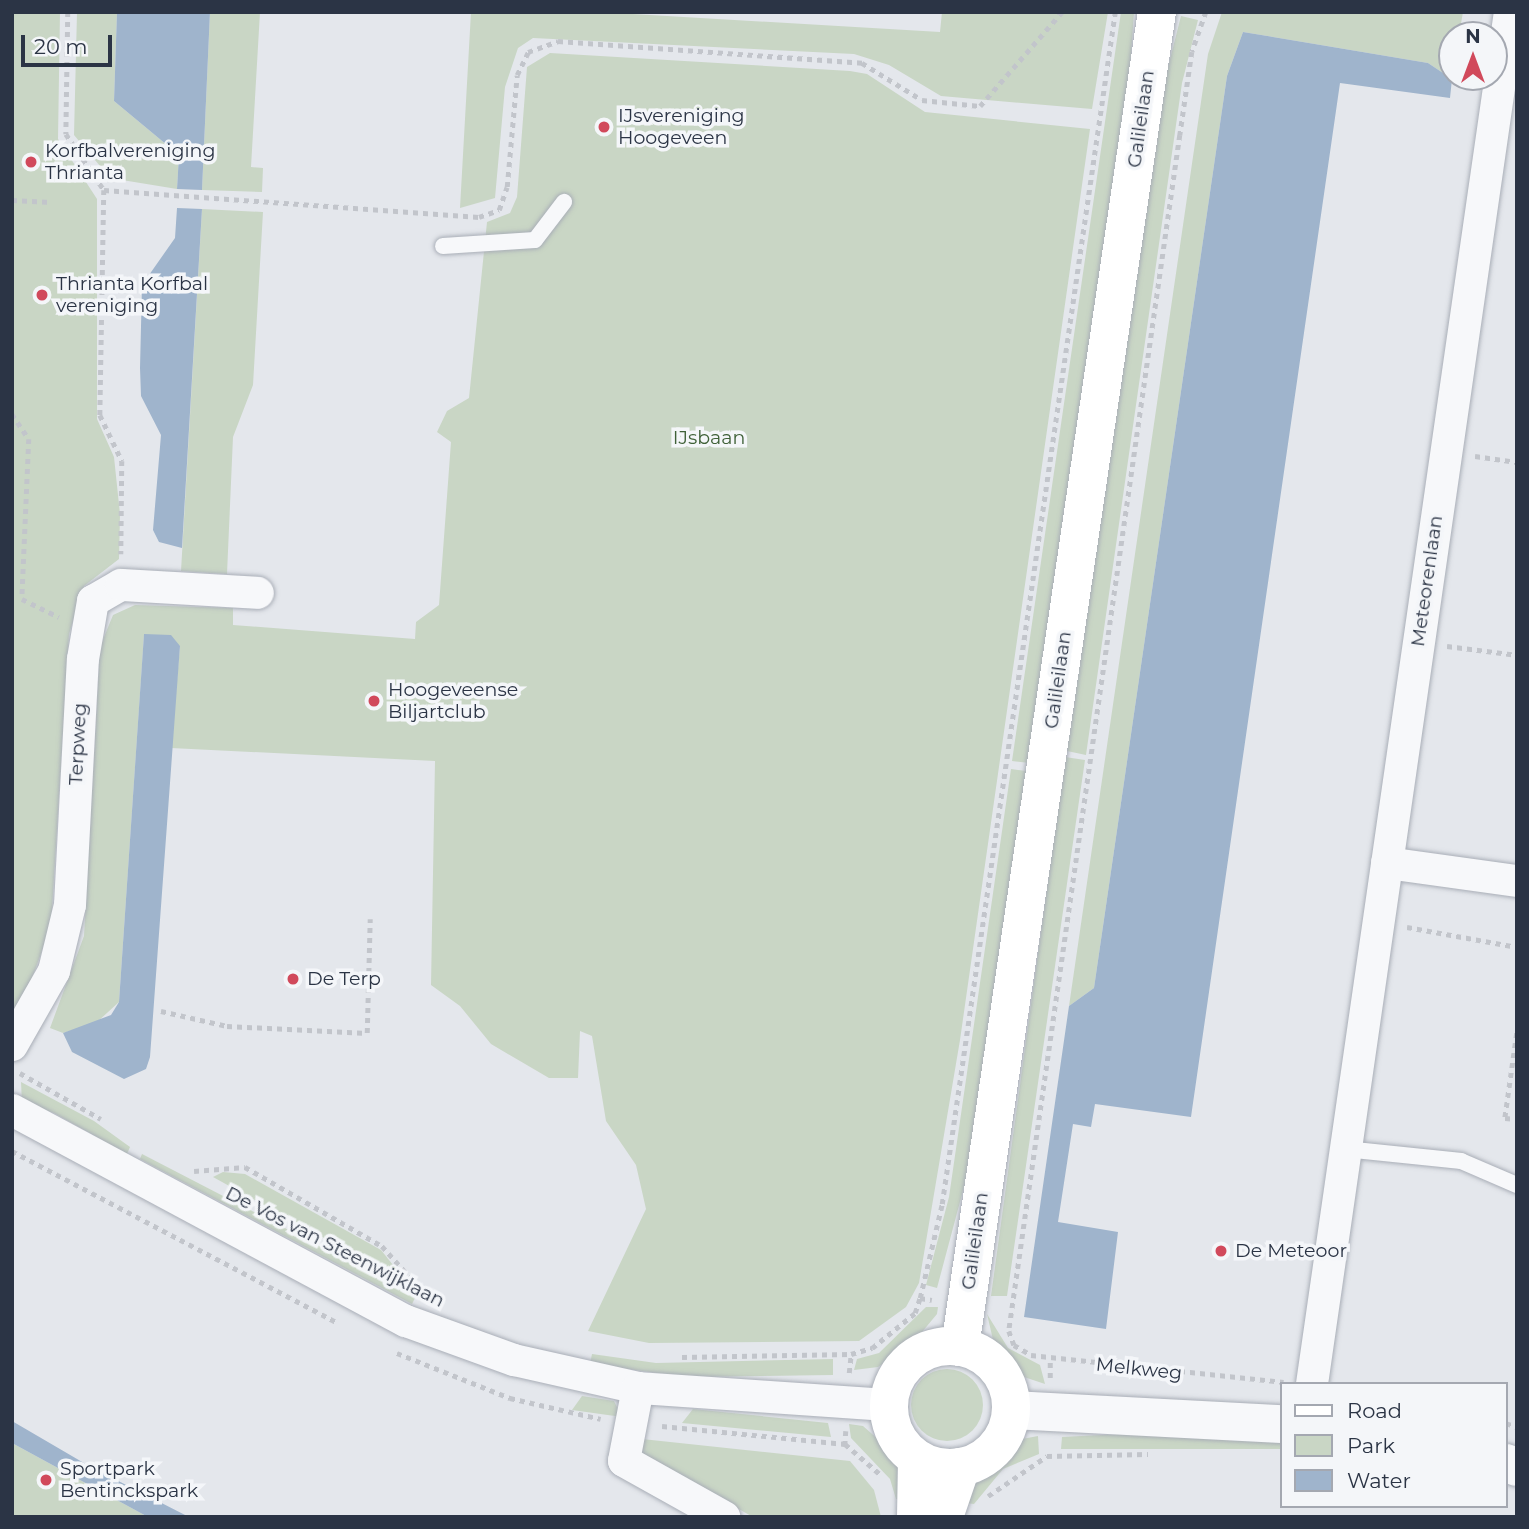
<!DOCTYPE html>
<style>
body{margin:0}
#map{position:relative;width:1529px;height:1529px;overflow:hidden;background:#e4e7ec;font-family:Montserrat,sans-serif}
div>[style]{position:absolute}
[style*='--x']{left:calc(var(--x)*1px);top:calc(var(--y)*1px);width:calc(var(--w)*1px);rotate:calc(var(--a)*1deg)}
.green>*{inset:0;background:#c9d6c5}
.round{border-radius:50%}
.water>*{inset:0;background:#9fb4cc}
.path>*{height:4.5px;margin-top:-2.25px;transform-origin:0;background:repeating-linear-gradient(90deg,#c2c5cb 0 5px,transparent 0 10px)}
.roads{filter:drop-shadow(0 0 2px #a9aeb7) drop-shadow(0 0 2px #a9aeb7)}
.service>*{height:16px;margin:-8px;padding:0 8px;transform-origin:8px;border-radius:8px;background:#f7f8fa}
.minor>*{height:32px;margin:-16px;padding:0 16px;transform-origin:16px;border-radius:16px;background:#f7f8fa}
.tertiary>*{height:38px;margin:-19px;padding:0 19px;transform-origin:19px;border-radius:19px;background:#f7f8fa}
.secondary>*{height:38px;margin:-19px;padding:0 19px;transform-origin:19px;border-radius:19px;background:#fff}
.secondary>.ring{margin:-19px;padding:0;box-sizing:content-box;background:none;border:38px solid #fff;border-radius:50%}
.dots>*{width:19px;height:19px;translate:-50% -50%;box-sizing:border-box;border:4px solid #f4f6f9;border-radius:50%}
span{translate:-50% -50%;white-space:nowrap;text-align:center;line-height:1.15;-webkit-text-stroke:7px #f4f6f9;paint-order:stroke}
.poi-label{font-size:19px;color:#2b3445}
.left{translate:0 -50%;text-align:left}
.street-label{font-size:19px;color:#2b3445}
.park-label{font-size:19px;color:#3f6138}
.frame{position:absolute;inset:0;border:14px solid #2b3445;pointer-events:none}
.legend{position:absolute;left:1280px;top:1382px;width:228px;height:126px;box-sizing:border-box;background:#f4f6f9;border:2px solid #a4a8b1;margin:0;padding:9px 12px;list-style:none;font-size:21px;color:#2b3445}
.legend li{display:flex;align-items:center;gap:14px;height:35px}
.legend b{width:35px;border:2px solid #a4a8b1}
.north{position:absolute;left:1438px;top:21px;width:70px;height:70px;box-sizing:border-box;background:#f4f6f9;border:2px solid #a4a8b1;border-radius:50%;rotate:0deg;font-size:19px;font-weight:700;line-height:28px;text-align:center;color:#2b3445}
.north::after{content:'';display:block;margin:auto;width:24px;height:32px;background:#d1495b;clip-path:polygon(50% 0,100% 100%,50% 72%,0 100%)}
.scale{position:absolute;left:21px;top:35px;width:91px;height:32px;box-sizing:border-box;border:4px solid #2b3445;border-top:0;padding-left:9px;font-size:21px;line-height:24px;white-space:nowrap;color:#2b3445;-webkit-text-stroke:5px #f4f6f9;paint-order:stroke}
</style>
<div id="map">
<div class="green">
<i style="clip-path:polygon(12px 12px,60px 12px,58px 139px,97px 199px,97px 419px,114px 457px,120px 514px,119px 559px,84px 586px,69px 634px,51px 926px,19px 1014px,12px 1010px)"></i>
<i style="clip-path:polygon(77px 12px,117px 12px,114px 101px,179px 155px,177px 189px,122px 180px,100px 166px,74px 135px)"></i>
<i style="clip-path:polygon(210px 12px,260px 12px,251px 167px,263px 168px,262px 192px,202px 190px)"></i>
<i style="clip-path:polygon(471px 12px,599px 12px,940px 32px,942px 12px,1108px 12px,1092px 109px,941px 96px,889px 65px,854px 54px,533px 38px,518px 48px,505px 87px,495px 198px,460px 208px)"></i>
<i style="clip-path:polygon(1121px 12px,1134px 12px,1126px 124px,1030px 763px,1012px 761px)"></i>
<i style="clip-path:polygon(1222px 12px,1463px 12px,1459px 35px,1452px 35px,1452px 79px,1428px 63px,1243px 32px,1227px 76px,1094px 988px,1069px 1006px,1208px 54px)"></i>
<i style="clip-path:polygon(1181px 16px,1198px 20px,1182px 83px,1086px 755px,1067px 751px,1163px 87px)"></i>
<i style="clip-path:polygon(550px 53px,850px 71px,867px 74px,925px 112px,1090px 129px,960px 1040px,919px 1283px,906px 1307px,859px 1341px,649px 1343px,588px 1331px,646px 1209px,636px 1165px,606px 1121px,592px 1036px,580px 1031px,578px 1078px,549px 1078px,491px 1044px,460px 1006px,431px 985px,435px 761px,171px 748px,180px 646px,144px 635px,119px 1002px,96px 1023px,63px 1033px,50px 1028px,84px 936px,100px 647px,113px 615px,135px 605px,233px 608px,233px 625px,415px 639px,416px 622px,439px 605px,451px 442px,437px 432px,447px 411px,469px 398px,487px 222px,510px 213px,517px 197px,527px 67px)"></i>
<i style="clip-path:polygon(202px 209px,263px 212px,253px 385px,233px 437px,227px 574px,181px 571px)"></i>
<i style="clip-path:polygon(1065px 757px,1085px 760px,1007px 1296px,991px 1296px)"></i>
<i style="clip-path:polygon(1011px 769px,1027px 771px,965px 1183px,937px 1288px,926px 1285px,949px 1197px)"></i>
<i style="clip-path:polygon(21px 1082px,94px 1121px,130px 1147px,127px 1154px,54px 1113px,22px 1103px)"></i>
<i style="clip-path:polygon(142px 1154px,416px 1296px,412px 1304px,140px 1159px)"></i>
<i style="clip-path:polygon(223px 1172px,245px 1174px,381px 1250px,409px 1285px,213px 1177px)"></i>
<i style="clip-path:polygon(926px 1307px,938px 1307px,937px 1314px,912px 1344px,878px 1367px,854px 1370px,857px 1359px,879px 1353px)"></i>
<i style="clip-path:polygon(987px 1314px,1008px 1348px,1040px 1365px,1045px 1384px,1018px 1375px,994px 1344px)"></i>
<i style="clip-path:polygon(592px 1354px,656px 1363px,833px 1359px,833px 1375px,687px 1377px,590px 1364px)"></i>
<i class="round" style="left:911px;top:1369px;width:72px;height:72px"></i>
<i style="clip-path:polygon(582px 1396px,614px 1401px,622px 1417px,572px 1410px)"></i>
<i style="clip-path:polygon(693px 1409px,828px 1423px,831px 1437px,682px 1423px)"></i>
<i style="clip-path:polygon(849px 1424px,863px 1426px,888px 1448px,899px 1462px,907px 1500px,896px 1499px,890px 1479px,851px 1438px)"></i>
<i style="clip-path:polygon(1141px 1433px,1282px 1440px,1282px 1449px,1061px 1449px,1062px 1437px)"></i>
<i style="clip-path:polygon(1038px 1436px,1039px 1454px,1003px 1469px,974px 1504px,957px 1502px,972px 1474px,1022px 1439px)"></i>
<i style="clip-path:polygon(642px 1439px,850px 1461px,874px 1490px,881px 1517px,753px 1517px,640px 1454px)"></i>
<i style="clip-path:polygon(12px 1443px,148px 1517px,12px 1517px)"></i>
</div>
<div class="water">
<i style="clip-path:polygon(117px 12px,210px 12px,202px 190px,177px 189px,179px 155px,114px 101px)"></i>
<i style="clip-path:polygon(1243px 32px,1428px 63px,1452px 79px,1450px 98px,1340px 83px,1191px 1117px,1095px 1104px,1091px 1127px,1073px 1124px,1058px 1222px,1118px 1232px,1106px 1329px,1024px 1317px,1069px 1006px,1094px 988px,1227px 76px)"></i>
<i style="clip-path:polygon(177px 208px,202px 209px,182px 548px,159px 542px,153px 530px,161px 435px,141px 396px,140px 368px,142px 285px,175px 238px)"></i>
<i style="clip-path:polygon(144px 634px,171px 635px,180px 646px,150px 1057px,146px 1069px,124px 1079px,72px 1052px,63px 1033px,111px 1015px,119px 1002px)"></i>
<i style="clip-path:polygon(12px 1421px,89px 1466px,189px 1517px,148px 1517px,12px 1443px)"></i>
</div>
<div class="path">
<i style="--x:68;--y:12;--w:122;--a:90.9"></i>
<i style="--x:66;--y:134;--w:68;--a:55.8"></i>
<i style="--x:104;--y:190;--w:225;--a:91"></i>
<i style="--x:100;--y:415;--w:51;--a:64.4"></i>
<i style="--x:122;--y:461;--w:93;--a:90.6"></i>
<i style="--x:1206;--y:12;--w:42;--a:109.3"></i>
<i style="--x:1192;--y:52;--w:84;--a:98.2"></i>
<i style="--x:1180;--y:135;--w:1208;--a:98.14"></i>
<i style="--x:1009;--y:1331;--w:15;--a:70"></i>
<i style="--x:1014;--y:1345;--w:20;--a:30"></i>
<i style="--x:1031;--y:1355;--w:254;--a:6.1"></i>
<i style="--x:104;--y:190;--w:376;--a:4.1"></i>
<i style="--x:479;--y:217;--w:21;--a:-19"></i>
<i style="--x:499;--y:210;--w:24;--a:-71"></i>
<i style="--x:507;--y:187;--w:112;--a:-84.9"></i>
<i style="--x:517;--y:75;--w:25;--a:-64"></i>
<i style="--x:528;--y:52;--w:32;--a:-20"></i>
<i style="--x:558;--y:41;--w:305;--a:4.1"></i>
<i style="--x:862;--y:63;--w:70;--a:31.7"></i>
<i style="--x:922;--y:100;--w:58;--a:5.9"></i>
<i style="--x:980;--y:106;--w:125;--a:-48.9"></i>
<i style="--x:12;--y:200;--w:39;--a:3"></i>
<i style="--x:12;--y:414;--w:30;--a:56"></i>
<i style="--x:29;--y:439;--w:160;--a:92.5"></i>
<i style="--x:22;--y:599;--w:41;--a:25.9"></i>
<i style="--x:1475;--y:456;--w:42;--a:8.1"></i>
<i style="--x:1447;--y:646;--w:71;--a:7.3"></i>
<i style="--x:1407;--y:927;--w:112;--a:10.3"></i>
<i style="--x:161;--y:1011;--w:68;--a:12.8"></i>
<i style="--x:227;--y:1026;--w:140;--a:2.9"></i>
<i style="--x:367;--y:1033;--w:114;--a:-88.5"></i>
<i style="--x:1517;--y:1033;--w:86;--a:98"></i>
<i style="--x:1505;--y:1118;--w:12;--a:5"></i>
<i style="--x:20;--y:1073;--w:93;--a:29.6"></i>
<i style="--x:12;--y:1151;--w:366;--a:27.8"></i>
<i style="--x:194;--y:1171;--w:51;--a:-4.5"></i>
<i style="--x:245;--y:1167;--w:158;--a:30"></i>
<i style="--x:382;--y:1246;--w:64;--a:48.1"></i>
<i style="--x:920;--y:1298;--w:97;--a:-76.8"></i>
<i style="--x:942;--y:1204;--w:1204;--a:-81.74"></i>
<i style="--x:397;--y:1353;--w:122;--a:21.7"></i>
<i style="--x:510;--y:1398;--w:93;--a:13"></i>
<i style="--x:682;--y:1357;--w:169;--a:-1"></i>
<i style="--x:851;--y:1354;--w:22;--a:-16"></i>
<i style="--x:872;--y:1348;--w:55;--a:-39.1"></i>
<i style="--x:915;--y:1313;--w:16;--a:-72"></i>
<i style="--x:920;--y:1298;--w:12;--a:9"></i>
<i style="--x:849;--y:1373;--w:19;--a:-84"></i>
<i style="--x:1050;--y:1378;--w:19;--a:-90"></i>
<i style="--x:1506;--y:1423;--w:12;--a:20"></i>
<i style="--x:662;--y:1426;--w:184;--a:5.6"></i>
<i style="--x:846;--y:1431;--w:13;--a:94"></i>
<i style="--x:845;--y:1444;--w:48;--a:40.7"></i>
<i style="--x:988;--y:1496;--w:71;--a:-34.1"></i>
<i style="--x:1047;--y:1456;--w:101;--a:-1.1"></i>
</div>
<div class="roads">
<div class="service">
<i style="--x:443;--y:246;--w:92;--a:-3.7"></i>
<i style="--x:535;--y:240;--w:48;--a:-52.7"></i>
<i style="--x:1345;--y:1149;--w:117;--a:5.9"></i>
<i style="--x:1461;--y:1161;--w:61;--a:23.2"></i>
</div>
<div class="minor">
<i style="--x:1387;--y:863;--w:131;--a:7.9"></i>
<i style="--x:12;--y:1045;--w:85;--a:-60.4"></i>
<i style="--x:54;--y:971;--w:68;--a:-76.4"></i>
<i style="--x:70;--y:905;--w:246;--a:-87"></i>
<i style="--x:83;--y:659;--w:59;--a:-80.2"></i>
<i style="--x:93;--y:601;--w:32;--a:-30"></i>
<i style="--x:121;--y:585;--w:137;--a:3.3"></i>
<i style="--x:12;--y:1110;--w:447;--a:28.2"></i>
<i style="--x:406;--y:1321;--w:115;--a:19.9"></i>
<i style="--x:514;--y:1360;--w:127;--a:12.7"></i>
<i style="--x:638;--y:1388;--w:252;--a:3.9"></i>
<i style="--x:1312;--y:1384;--w:1386;--a:-81.79"></i>
<i style="--x:638;--y:1388;--w:74;--a:100.9"></i>
<i style="--x:624;--y:1461;--w:115;--a:29.2"></i>
</div>
<div class="tertiary">
<i style="--x:1012;--y:1410;--w:270;--a:3"></i>
<i style="--x:1506;--y:1463;--w:12;--a:20"></i>
</div>
<div class="secondary">
<i class="ring" style="left:889px;top:1346px;width:84px;height:84px"></i>
<i style="--x:960;--y:1347;--w:1349;--a:-81.61"></i>
<i style="--x:916;--y:1517;--w:58;--a:-89"></i>
<i style="--x:944;--y:1517;--w:53;--a:-71.2"></i>
</div>
</div>
<div class="dots">
<i style="left:604px;top:127px;background:#d1495b"></i>
<i style="left:31px;top:162px;background:#d1495b"></i>
<i style="left:42px;top:295px;background:#d1495b"></i>
<i style="left:374px;top:701px;background:#d1495b"></i>
<i style="left:293px;top:979px;background:#d1495b"></i>
<i style="left:1221px;top:1251px;background:#d1495b"></i>
<i style="left:46px;top:1480px;background:#d1495b"></i>
</div>
<div class="poi-label">
<span class="left" style="left:618px;top:127px">IJsvereniging<br>Hoogeveen</span>
<span class="left" style="left:45px;top:162px">Korfbalvereniging<br>Thrianta</span>
<span class="left" style="left:56px;top:295px">Thrianta Korfbal<br>vereniging</span>
<span class="left" style="left:388px;top:701px">Hoogeveense<br>Biljartclub</span>
<span class="left" style="left:307px;top:979px">De Terp</span>
<span class="left" style="left:1235px;top:1251px">De Meteoor</span>
<span class="left" style="left:60px;top:1480px">Sportpark<br>Bentinckspark</span>
</div>
<div class="street-label">
<span style="left:1141px;top:119px;rotate:-82deg">Galileilaan</span>
<span style="left:1427px;top:581px;rotate:-82deg">Meteorenlaan</span>
<span style="left:1058px;top:680px;rotate:-82deg">Galileilaan</span>
<span style="left:78px;top:744px;rotate:-87deg">Terpweg</span>
<span style="left:975px;top:1241px;rotate:-82deg">Galileilaan</span>
<span style="left:335px;top:1247px;rotate:27deg">De Vos van Steenwijklaan</span>
<span style="left:1139px;top:1369px;rotate:6deg">Melkweg</span>
</div>
<div class="park-label">
<span style="left:709px;top:438px">IJsbaan</span>
</div>
<div class="frame"></div>
<ul class="legend">
<li><b style="height:9px;background:#fff"></b>Road</li>
<li><b style="height:19px;background:#c9d6c5"></b>Park</li>
<li><b style="height:19px;background:#9fb4cc"></b>Water</li>
</ul>
<div class="north">N</div>
<div class="scale">20 m</div>
</div>
